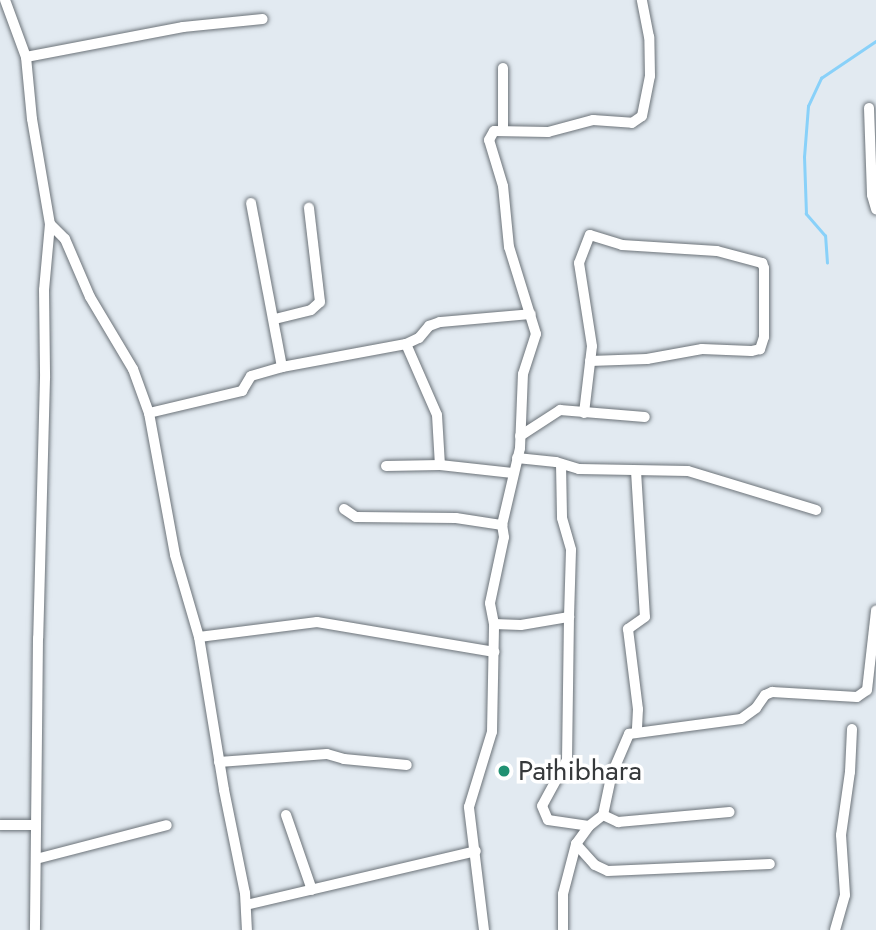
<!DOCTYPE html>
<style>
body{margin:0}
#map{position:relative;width:876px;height:930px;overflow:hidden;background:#e2eaf1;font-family:Jost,sans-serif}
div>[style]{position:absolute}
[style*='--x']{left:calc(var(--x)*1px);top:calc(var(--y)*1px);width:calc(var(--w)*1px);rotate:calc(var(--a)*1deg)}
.stream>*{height:2.5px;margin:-1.25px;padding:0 1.25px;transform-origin:1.25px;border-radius:1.25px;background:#89d1f9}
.roads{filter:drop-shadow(0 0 2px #6c7379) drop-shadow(0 0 2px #6c7379)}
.minor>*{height:10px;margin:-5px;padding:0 5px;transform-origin:5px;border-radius:5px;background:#fff}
.dots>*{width:19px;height:19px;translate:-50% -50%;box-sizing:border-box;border:4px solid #fff;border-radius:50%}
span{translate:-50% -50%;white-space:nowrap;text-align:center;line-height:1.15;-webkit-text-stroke:7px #fff;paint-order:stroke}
.poi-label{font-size:28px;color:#36393b}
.left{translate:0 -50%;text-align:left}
</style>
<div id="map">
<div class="stream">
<i style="--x:827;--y:263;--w:27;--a:-94"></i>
<i style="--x:825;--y:236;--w:29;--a:-131"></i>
<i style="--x:806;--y:214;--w:57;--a:-92"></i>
<i style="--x:804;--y:157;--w:51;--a:-85.5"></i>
<i style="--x:808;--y:106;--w:31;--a:-65"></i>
<i style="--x:821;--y:78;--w:66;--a:-33.9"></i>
</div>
<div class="roads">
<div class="minor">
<i style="--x:5;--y:0;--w:61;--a:69.8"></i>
<i style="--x:26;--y:57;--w:62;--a:84.5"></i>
<i style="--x:32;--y:119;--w:107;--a:80.3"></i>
<i style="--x:50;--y:224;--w:66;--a:95.2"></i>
<i style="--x:44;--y:290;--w:88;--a:89.3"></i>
<i style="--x:45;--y:378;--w:260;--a:91.5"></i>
<i style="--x:38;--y:638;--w:292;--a:90.6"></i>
<i style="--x:26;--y:57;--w:160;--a:-10.8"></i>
<i style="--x:183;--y:27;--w:80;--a:-5.7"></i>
<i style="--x:869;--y:108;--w:87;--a:88"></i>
<i style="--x:872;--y:195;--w:15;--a:74"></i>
<i style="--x:503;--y:131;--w:63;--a:-90"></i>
<i style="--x:251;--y:203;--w:167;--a:79.3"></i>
<i style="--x:282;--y:367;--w:126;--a:-10.5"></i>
<i style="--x:406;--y:344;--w:77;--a:66.4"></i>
<i style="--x:437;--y:415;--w:50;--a:86.6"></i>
<i style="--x:440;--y:465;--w:73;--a:6.3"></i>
<i style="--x:50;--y:224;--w:21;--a:45"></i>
<i style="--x:65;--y:239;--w:63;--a:66.7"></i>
<i style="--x:90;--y:297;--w:84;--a:59.2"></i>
<i style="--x:133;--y:369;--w:47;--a:70"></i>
<i style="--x:149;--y:413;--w:144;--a:79.6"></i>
<i style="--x:175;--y:555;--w:85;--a:73.7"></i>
<i style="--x:199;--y:637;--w:155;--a:80.7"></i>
<i style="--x:224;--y:790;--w:105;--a:78.5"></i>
<i style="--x:245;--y:893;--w:37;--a:87"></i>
<i style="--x:275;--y:319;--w:37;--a:-14"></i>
<i style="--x:311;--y:310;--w:12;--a:-42"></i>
<i style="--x:320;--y:302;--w:95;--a:-96.7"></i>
<i style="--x:406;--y:344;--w:14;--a:-25"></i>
<i style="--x:419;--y:338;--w:16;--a:-50"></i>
<i style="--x:429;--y:326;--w:12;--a:-20"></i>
<i style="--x:440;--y:322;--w:91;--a:-5"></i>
<i style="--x:149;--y:413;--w:96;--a:-13.3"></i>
<i style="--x:242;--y:391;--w:17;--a:-59"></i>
<i style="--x:251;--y:376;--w:32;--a:-16"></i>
<i style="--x:584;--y:413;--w:67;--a:-83.2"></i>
<i style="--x:592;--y:346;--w:84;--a:-98.9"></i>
<i style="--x:579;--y:263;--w:30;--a:-69"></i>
<i style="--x:590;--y:235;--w:34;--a:17"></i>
<i style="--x:622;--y:245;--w:95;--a:3.6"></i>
<i style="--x:717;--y:251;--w:47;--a:14.9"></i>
<i style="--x:762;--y:263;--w:5;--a:68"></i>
<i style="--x:764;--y:268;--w:69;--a:90"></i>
<i style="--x:764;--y:337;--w:13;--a:108"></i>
<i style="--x:760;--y:349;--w:9;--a:167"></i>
<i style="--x:751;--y:351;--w:49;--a:-177.7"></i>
<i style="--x:702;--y:349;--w:56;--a:169.7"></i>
<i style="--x:647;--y:359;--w:57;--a:178"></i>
<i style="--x:520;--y:436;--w:48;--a:-33"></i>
<i style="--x:560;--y:410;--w:85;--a:4.7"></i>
<i style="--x:517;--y:458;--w:39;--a:6"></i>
<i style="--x:556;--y:462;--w:24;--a:17"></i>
<i style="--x:579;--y:469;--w:109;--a:1.1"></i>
<i style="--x:688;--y:471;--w:134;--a:16.9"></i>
<i style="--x:561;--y:464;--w:54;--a:88.9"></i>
<i style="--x:562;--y:518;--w:33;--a:74"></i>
<i style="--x:571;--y:550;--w:67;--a:91.7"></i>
<i style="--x:386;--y:466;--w:54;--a:-1.1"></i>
<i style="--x:636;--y:471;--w:146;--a:86.5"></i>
<i style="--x:645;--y:617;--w:21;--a:145"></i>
<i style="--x:628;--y:629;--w:81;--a:82.9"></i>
<i style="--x:638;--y:709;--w:22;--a:93"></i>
<i style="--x:344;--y:509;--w:14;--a:34"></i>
<i style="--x:356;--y:517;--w:100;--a:0.6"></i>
<i style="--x:456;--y:518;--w:47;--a:8.7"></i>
<i style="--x:494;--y:624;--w:27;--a:2"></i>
<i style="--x:521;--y:625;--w:49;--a:-9.5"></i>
<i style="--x:569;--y:617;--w:143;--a:90.8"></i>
<i style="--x:567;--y:760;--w:52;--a:118.5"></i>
<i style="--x:542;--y:806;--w:15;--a:67"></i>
<i style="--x:548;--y:820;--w:41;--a:8.3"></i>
<i style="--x:199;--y:637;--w:119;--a:-7.2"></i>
<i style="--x:317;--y:622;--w:180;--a:9.6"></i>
<i style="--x:219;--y:762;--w:108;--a:-4.2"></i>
<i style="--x:327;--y:754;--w:18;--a:16"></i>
<i style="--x:344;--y:759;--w:63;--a:5.4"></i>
<i style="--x:286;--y:815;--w:79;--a:70.9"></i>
<i style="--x:603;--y:815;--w:17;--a:25"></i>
<i style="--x:618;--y:822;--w:112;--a:-5.1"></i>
<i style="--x:0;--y:825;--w:36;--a:0"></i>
<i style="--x:576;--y:844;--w:28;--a:48"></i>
<i style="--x:595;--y:865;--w:14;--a:25"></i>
<i style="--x:608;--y:871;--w:162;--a:-2.5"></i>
<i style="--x:36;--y:859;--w:135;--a:-14.5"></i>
<i style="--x:246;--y:905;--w:236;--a:-13.2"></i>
<i style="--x:484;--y:930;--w:124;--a:-97"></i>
<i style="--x:469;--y:807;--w:78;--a:-73"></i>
<i style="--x:492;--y:732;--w:108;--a:-88.9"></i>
<i style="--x:494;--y:624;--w:21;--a:-101"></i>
<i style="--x:490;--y:603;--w:67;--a:-78"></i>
<i style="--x:504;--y:537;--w:12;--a:-99"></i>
<i style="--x:502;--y:525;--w:79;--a:-76.8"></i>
<i style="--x:520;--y:448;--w:74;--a:-87.7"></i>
<i style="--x:523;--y:374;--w:42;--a:-72"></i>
<i style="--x:536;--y:334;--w:91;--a:-107.2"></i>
<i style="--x:509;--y:247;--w:61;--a:-95.6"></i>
<i style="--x:503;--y:186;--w:48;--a:-106.9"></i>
<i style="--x:489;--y:140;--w:10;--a:-61"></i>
<i style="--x:494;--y:131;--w:54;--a:1.1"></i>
<i style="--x:548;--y:132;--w:47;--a:-14.9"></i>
<i style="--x:593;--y:120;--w:39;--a:4"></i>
<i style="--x:632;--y:123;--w:12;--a:-35"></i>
<i style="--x:642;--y:116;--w:41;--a:-78.7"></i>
<i style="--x:650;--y:76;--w:39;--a:-91"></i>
<i style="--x:649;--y:37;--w:38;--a:-101"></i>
<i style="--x:563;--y:930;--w:36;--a:-90"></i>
<i style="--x:563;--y:894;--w:52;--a:-75.4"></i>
<i style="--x:576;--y:844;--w:22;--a:-54"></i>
<i style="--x:589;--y:826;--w:18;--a:-38"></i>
<i style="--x:603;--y:815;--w:40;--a:-78"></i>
<i style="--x:611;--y:776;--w:46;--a:-66.8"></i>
<i style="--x:629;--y:734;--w:113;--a:-7.6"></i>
<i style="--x:741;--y:719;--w:19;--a:-36"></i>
<i style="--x:756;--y:708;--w:16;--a:-55"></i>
<i style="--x:765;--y:695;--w:8;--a:-23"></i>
<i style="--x:772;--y:692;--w:85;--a:3.4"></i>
<i style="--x:857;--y:697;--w:12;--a:-35"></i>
<i style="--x:867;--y:690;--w:80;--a:-83.5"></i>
<i style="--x:835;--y:930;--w:36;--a:-74"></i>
<i style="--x:845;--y:895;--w:60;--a:-93.8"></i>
<i style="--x:841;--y:835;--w:64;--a:-81.9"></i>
<i style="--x:850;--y:772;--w:43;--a:-87.3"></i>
</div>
</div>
<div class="dots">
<i style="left:504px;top:771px;background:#219172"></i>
</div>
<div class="poi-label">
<span class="left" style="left:518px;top:771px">Pathibhara</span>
</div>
</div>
